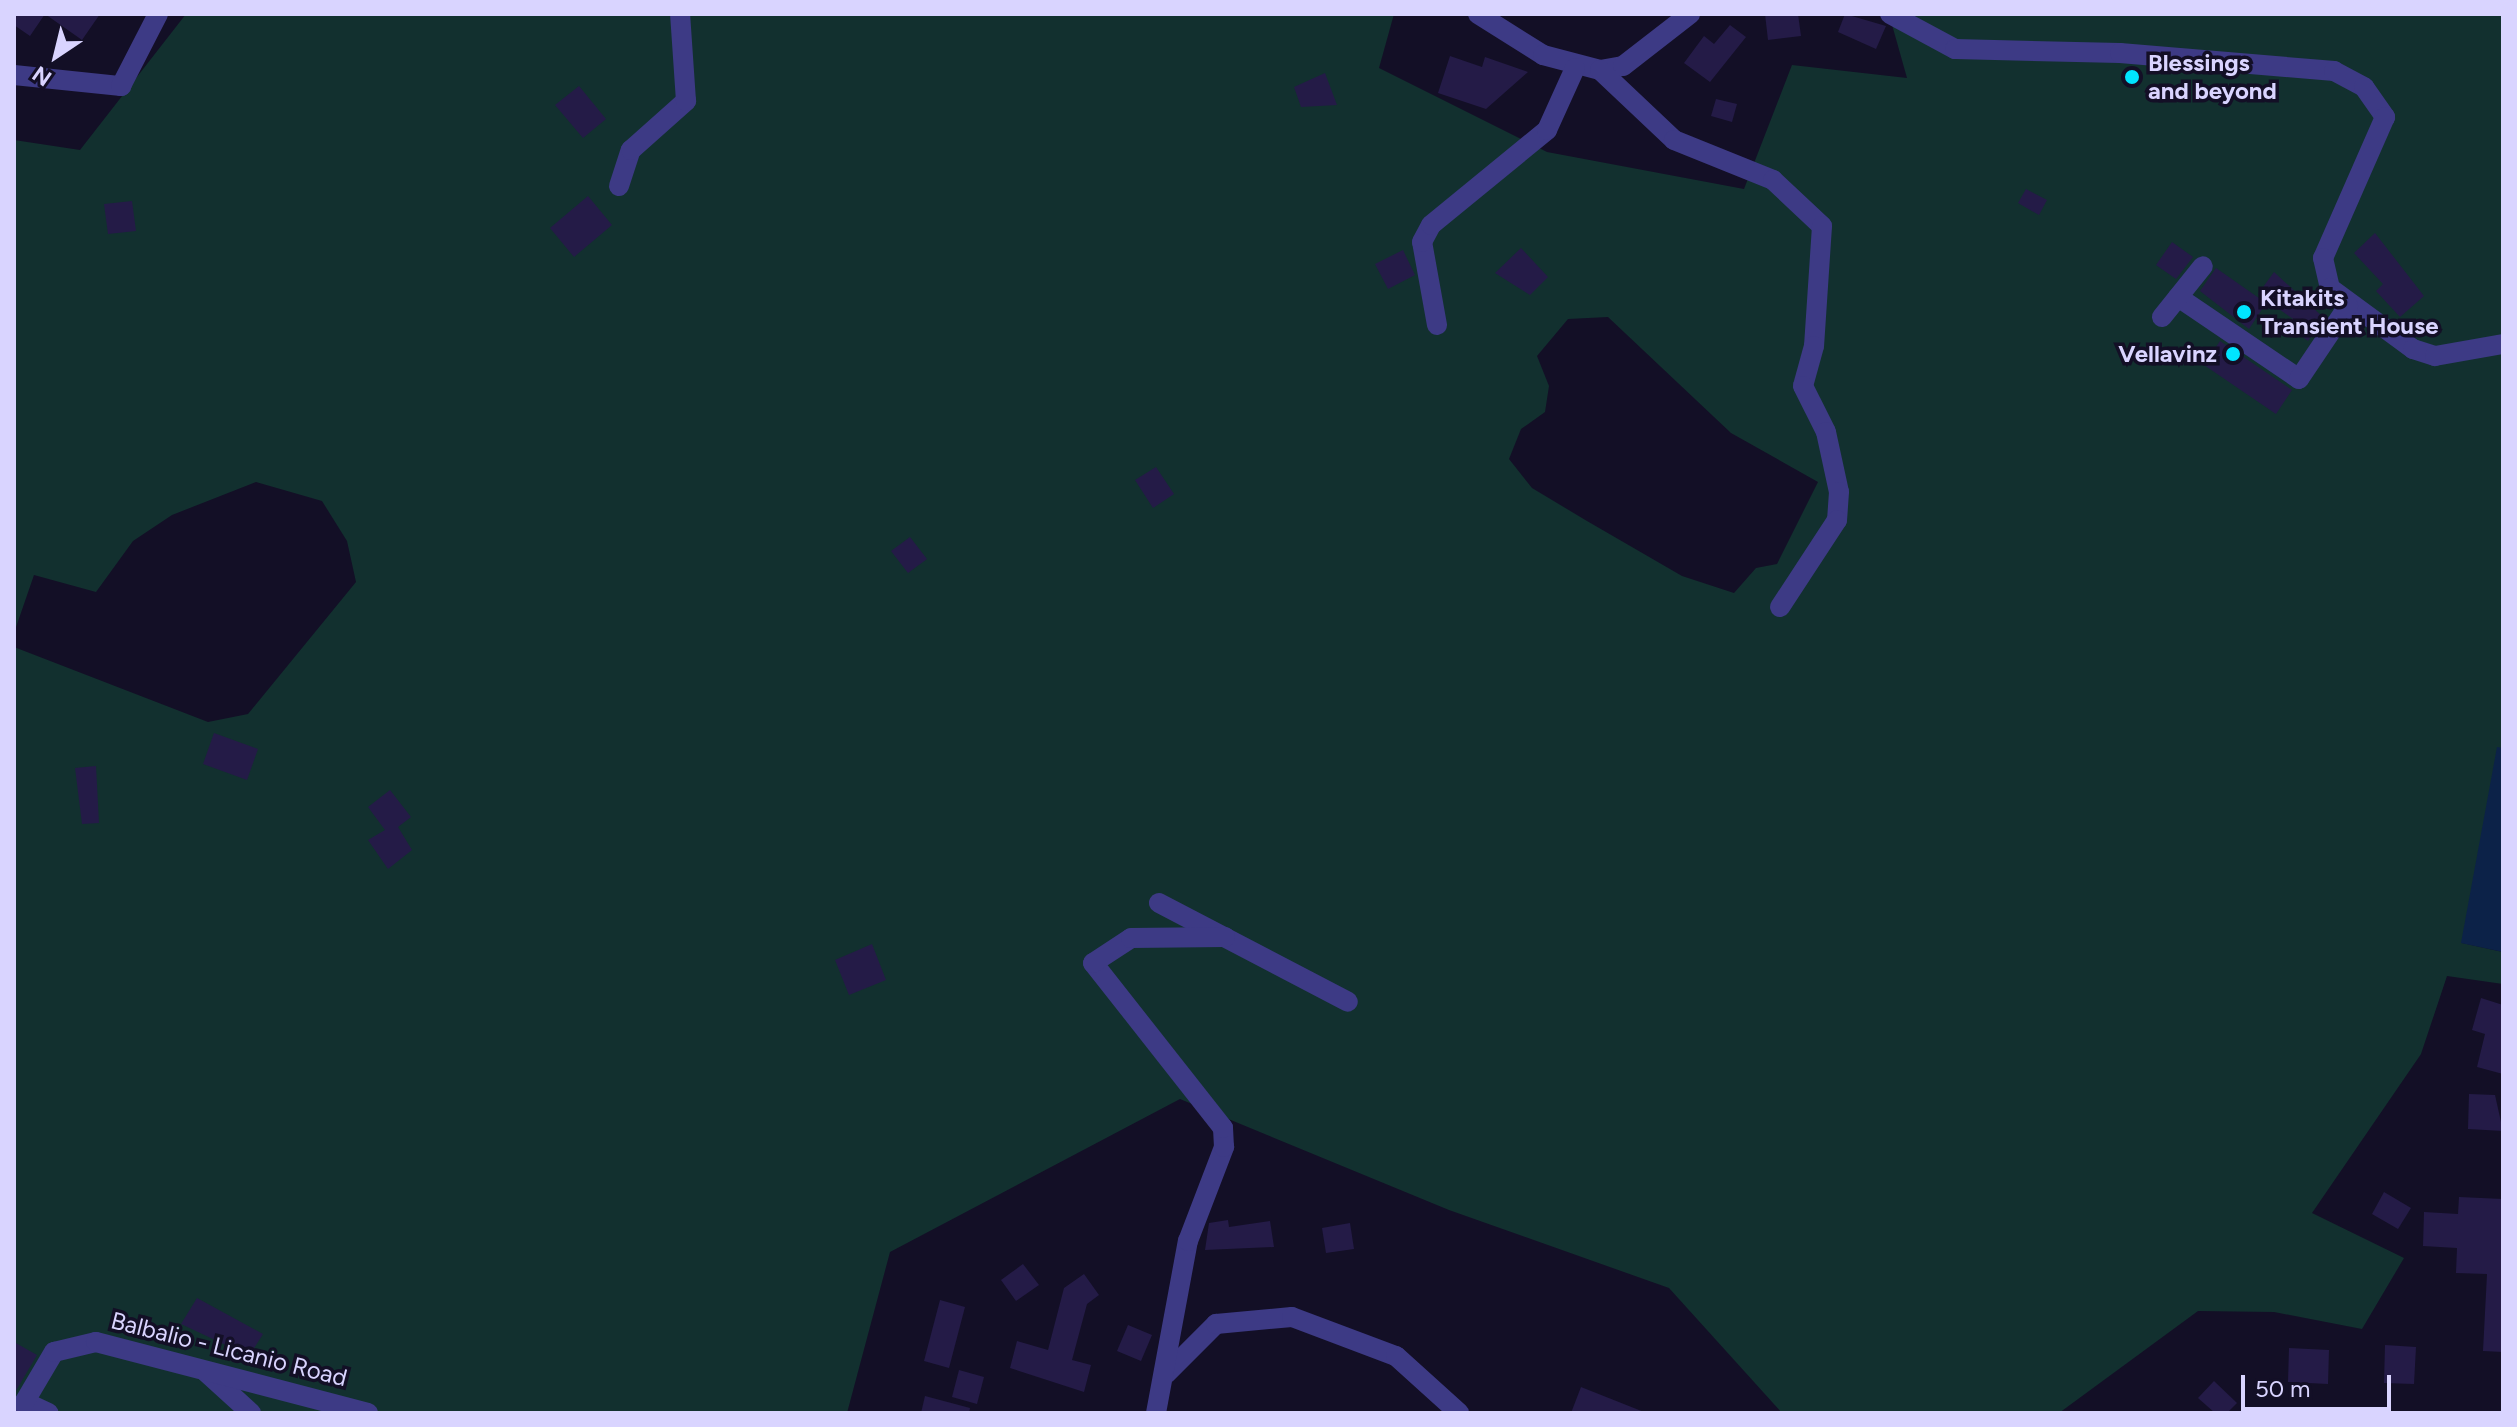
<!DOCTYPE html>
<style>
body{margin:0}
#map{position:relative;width:2517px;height:1427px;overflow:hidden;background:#130f26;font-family:Figtree,sans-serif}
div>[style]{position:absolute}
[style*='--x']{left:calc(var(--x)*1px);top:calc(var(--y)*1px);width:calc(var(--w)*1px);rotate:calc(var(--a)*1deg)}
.green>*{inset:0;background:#12302f}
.water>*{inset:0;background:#0c2248}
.building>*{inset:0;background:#241b47}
.minor>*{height:20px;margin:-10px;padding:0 10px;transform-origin:10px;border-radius:10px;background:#3d3a85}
.dots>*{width:22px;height:22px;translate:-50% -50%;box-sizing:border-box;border:4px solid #130f26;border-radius:50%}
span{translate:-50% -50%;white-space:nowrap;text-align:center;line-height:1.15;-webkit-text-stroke:7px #130f26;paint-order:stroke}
.poi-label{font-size:24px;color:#d9d4ff;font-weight:700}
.left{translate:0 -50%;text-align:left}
.right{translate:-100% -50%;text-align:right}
.street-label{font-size:24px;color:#d9d4ff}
.frame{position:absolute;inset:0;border:16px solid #d9d4ff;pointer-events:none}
.north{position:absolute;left:16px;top:16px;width:80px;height:80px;-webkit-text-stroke:6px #130f26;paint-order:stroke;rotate:215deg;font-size:22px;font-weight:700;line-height:32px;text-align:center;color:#d9d4ff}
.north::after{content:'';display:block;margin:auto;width:28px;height:36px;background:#d9d4ff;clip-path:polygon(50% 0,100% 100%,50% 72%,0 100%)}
.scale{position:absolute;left:2241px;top:1375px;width:150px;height:36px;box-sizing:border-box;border:4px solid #d9d4ff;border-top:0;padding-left:10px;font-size:24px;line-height:28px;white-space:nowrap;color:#d9d4ff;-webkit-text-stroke:6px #130f26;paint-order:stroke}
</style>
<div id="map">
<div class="green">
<i style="clip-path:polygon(evenodd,186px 14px,1394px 14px,1379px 68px,1547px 152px,1744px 189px,1792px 65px,1907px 78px,1889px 14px,2503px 14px,2503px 748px,2462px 943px,2503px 952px,2503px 984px,2447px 976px,2421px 1054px,2312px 1213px,2404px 1258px,2362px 1329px,2274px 1312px,2198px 1311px,2059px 1413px,1782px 1413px,1669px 1288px,1449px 1210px,1180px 1099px,890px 1252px,847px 1413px,14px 1413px,14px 647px,208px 722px,248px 714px,356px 582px,347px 541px,322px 501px,256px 482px,172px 515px,133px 541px,96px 592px,34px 575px,14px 633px,14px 140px,80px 150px,186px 14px,1608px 317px,1731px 433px,1818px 482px,1777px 564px,1756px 568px,1734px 593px,1682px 576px,1587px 521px,1532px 488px,1509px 459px,1521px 429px,1545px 412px,1549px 386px,1537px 356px,1568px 319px,1608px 317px)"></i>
</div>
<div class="water">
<i style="clip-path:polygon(2497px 747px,2503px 748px,2503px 952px,2461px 943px)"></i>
</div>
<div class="building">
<i style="clip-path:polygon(14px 14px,100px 14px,82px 40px,45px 14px,30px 36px,14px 25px)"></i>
<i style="clip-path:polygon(1765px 14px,1798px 14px,1801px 36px,1768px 40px)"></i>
<i style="clip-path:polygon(1845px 14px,1886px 26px,1876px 49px,1838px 32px)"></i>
<i style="clip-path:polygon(1730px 25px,1746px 37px,1710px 82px,1684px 63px,1704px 36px,1714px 44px)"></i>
<i style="clip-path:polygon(1450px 56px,1482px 67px,1485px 57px,1528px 72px,1486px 109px,1438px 93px)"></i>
<i style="clip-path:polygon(1325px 73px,1337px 105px,1301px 107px,1294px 87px)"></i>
<i style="clip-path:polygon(579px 86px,606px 119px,583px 138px,555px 105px)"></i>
<i style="clip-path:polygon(1716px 99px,1737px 104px,1732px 122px,1711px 116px)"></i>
<i style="clip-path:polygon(2026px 189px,2047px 200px,2039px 215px,2018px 203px)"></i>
<i style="clip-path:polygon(588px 196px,612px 225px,574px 257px,550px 228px)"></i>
<i style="clip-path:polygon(132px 201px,136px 231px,108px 234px,104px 204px)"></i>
<i style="clip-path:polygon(2375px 233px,2424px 296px,2400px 317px,2376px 291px,2383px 284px,2354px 253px)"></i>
<i style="clip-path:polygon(2172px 242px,2193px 257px,2176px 279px,2156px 265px)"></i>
<i style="clip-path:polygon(1521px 248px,1548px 277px,1530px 295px,1495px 273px)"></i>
<i style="clip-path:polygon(1403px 250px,1415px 275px,1388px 289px,1375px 264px)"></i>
<i style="clip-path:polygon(2216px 268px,2266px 303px,2249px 329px,2200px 291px)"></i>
<i style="clip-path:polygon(2274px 272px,2324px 318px,2308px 341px,2288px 326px,2293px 319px,2258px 294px)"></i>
<i style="clip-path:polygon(2220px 341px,2292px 390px,2276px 414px,2204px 365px)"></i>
<i style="clip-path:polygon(1156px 467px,1174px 494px,1153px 508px,1135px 480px)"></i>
<i style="clip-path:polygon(910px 537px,927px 559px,908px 573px,891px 551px)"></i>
<i style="clip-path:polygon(214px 733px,258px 749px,247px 780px,203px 764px)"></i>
<i style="clip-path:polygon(96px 766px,99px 823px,82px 824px,75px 768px)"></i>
<i style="clip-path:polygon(390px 790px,411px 817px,398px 827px,412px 850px,388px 869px,368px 840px,385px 830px,368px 807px)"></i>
<i style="clip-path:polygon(872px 944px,886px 980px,849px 995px,835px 960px)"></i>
<i style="clip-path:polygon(2481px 998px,2503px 1005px,2503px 1074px,2477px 1067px,2485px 1034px,2472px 1030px)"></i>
<i style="clip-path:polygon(2469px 1094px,2495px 1095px,2503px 1131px,2468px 1129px)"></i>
<i style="clip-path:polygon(2384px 1192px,2411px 1208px,2398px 1229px,2372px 1214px)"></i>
<i style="clip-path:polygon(2459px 1197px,2503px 1199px,2503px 1352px,2483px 1351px,2487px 1274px,2456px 1273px,2457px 1248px,2423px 1246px,2424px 1212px,2458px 1214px)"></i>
<i style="clip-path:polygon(1228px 1220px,1229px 1227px,1270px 1221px,1274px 1247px,1205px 1250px,1209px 1223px)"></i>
<i style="clip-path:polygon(1350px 1223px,1354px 1249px,1326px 1253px,1322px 1228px)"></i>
<i style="clip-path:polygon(1023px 1264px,1039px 1285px,1016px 1301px,1001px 1280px)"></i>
<i style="clip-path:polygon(1084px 1274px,1099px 1295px,1087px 1304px,1072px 1360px,1091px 1365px,1084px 1392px,1010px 1368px,1017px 1341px,1048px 1350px,1064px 1288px)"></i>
<i style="clip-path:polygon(197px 1298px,263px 1334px,249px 1356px,181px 1324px)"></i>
<i style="clip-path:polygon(940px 1300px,965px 1307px,949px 1368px,924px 1361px)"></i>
<i style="clip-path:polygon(1128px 1325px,1152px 1335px,1141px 1361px,1117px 1351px)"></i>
<i style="clip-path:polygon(14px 1342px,37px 1355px,14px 1394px)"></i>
<i style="clip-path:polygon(2385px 1345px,2416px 1347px,2414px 1384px,2384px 1383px)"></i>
<i style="clip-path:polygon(2289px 1348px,2329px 1350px,2328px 1384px,2288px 1382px)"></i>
<i style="clip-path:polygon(959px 1370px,984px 1377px,977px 1404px,952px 1397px)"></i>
<i style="clip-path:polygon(2214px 1381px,2237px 1403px,2227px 1413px,2215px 1413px,2198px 1398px)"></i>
<i style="clip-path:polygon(1581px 1387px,1644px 1412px,1644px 1413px,1571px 1413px)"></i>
<i style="clip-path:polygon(925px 1396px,970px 1408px,969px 1413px,921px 1413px)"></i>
</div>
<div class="minor">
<i style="--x:1478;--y:14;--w:77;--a:32.2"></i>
<i style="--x:1543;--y:55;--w:59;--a:14.7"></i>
<i style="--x:1600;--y:70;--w:23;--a:-10"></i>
<i style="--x:1623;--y:66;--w:85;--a:-37.8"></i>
<i style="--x:1890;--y:14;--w:74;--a:28.3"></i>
<i style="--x:1955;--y:49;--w:165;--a:1.4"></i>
<i style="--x:2120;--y:53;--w:215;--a:4.8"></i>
<i style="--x:2334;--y:71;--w:34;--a:28"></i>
<i style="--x:2364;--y:87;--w:37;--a:55"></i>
<i style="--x:2385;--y:117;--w:154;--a:113.7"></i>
<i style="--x:2323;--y:258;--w:31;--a:77"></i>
<i style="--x:2330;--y:288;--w:103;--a:36.3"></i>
<i style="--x:2413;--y:349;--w:23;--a:18"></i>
<i style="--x:2435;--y:356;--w:69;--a:-10"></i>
<i style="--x:1600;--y:70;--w:102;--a:43.4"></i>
<i style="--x:1674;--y:140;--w:107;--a:22"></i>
<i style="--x:1773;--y:180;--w:67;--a:43.2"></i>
<i style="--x:1822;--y:226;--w:120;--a:93.8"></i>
<i style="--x:1814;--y:346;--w:41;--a:105.4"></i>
<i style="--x:1803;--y:386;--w:51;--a:63.4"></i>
<i style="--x:1826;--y:432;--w:61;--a:77.8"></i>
<i style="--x:1839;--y:492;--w:28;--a:94"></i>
<i style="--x:1837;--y:520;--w:104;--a:123.2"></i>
<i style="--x:14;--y:75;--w:108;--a:5.9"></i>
<i style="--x:121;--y:86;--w:81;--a:-62.8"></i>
<i style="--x:619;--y:186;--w:38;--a:-72"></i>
<i style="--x:631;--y:150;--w:74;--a:-41.7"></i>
<i style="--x:686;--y:101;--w:87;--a:-93.9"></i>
<i style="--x:2178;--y:297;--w:146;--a:34.1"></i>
<i style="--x:2299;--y:379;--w:88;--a:-56.1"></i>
<i style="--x:2162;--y:317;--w:65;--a:-51.2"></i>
<i style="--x:1437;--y:325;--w:84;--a:-100.2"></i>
<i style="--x:1422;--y:242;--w:19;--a:-62"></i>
<i style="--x:1431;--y:225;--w:150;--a:-39.3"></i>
<i style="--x:1547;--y:130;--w:68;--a:-65.7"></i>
<i style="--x:1159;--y:903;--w:213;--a:27.6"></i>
<i style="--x:206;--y:1372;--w:61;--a:42.3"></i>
<i style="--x:1166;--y:1374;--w:71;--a:-45"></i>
<i style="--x:1216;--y:1324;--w:76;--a:-5.3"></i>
<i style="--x:1292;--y:1317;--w:111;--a:20.6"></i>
<i style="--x:1396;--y:1356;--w:85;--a:42.1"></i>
<i style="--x:25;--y:1402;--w:26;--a:25"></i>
<i style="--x:18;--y:1413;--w:71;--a:-59.5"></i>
<i style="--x:54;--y:1352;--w:43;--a:-13.4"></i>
<i style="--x:96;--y:1342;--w:281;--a:14.6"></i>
<i style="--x:1156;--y:1413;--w:175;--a:-79.5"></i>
<i style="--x:1188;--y:1241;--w:101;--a:-69"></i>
<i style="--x:1224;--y:1147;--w:19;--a:-93"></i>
<i style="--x:1223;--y:1128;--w:210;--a:-128.2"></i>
<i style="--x:1093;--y:963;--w:45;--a:-33.3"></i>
<i style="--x:1131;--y:938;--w:94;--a:-0.6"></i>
</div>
<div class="dots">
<i style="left:2132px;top:77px;background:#00e5ff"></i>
<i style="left:2244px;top:312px;background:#00e5ff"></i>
<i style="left:2233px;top:354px;background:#00e5ff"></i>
</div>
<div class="poi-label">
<span class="left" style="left:2148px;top:77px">Blessings<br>and beyond</span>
<span class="left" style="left:2260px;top:312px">Kitakits<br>Transient House</span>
<span class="right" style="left:2217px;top:354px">Vellavinz</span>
</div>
<div class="street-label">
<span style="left:229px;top:1349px;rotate:14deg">Balbalio - Licanio Road</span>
</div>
<div class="frame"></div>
<div class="north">N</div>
<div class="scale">50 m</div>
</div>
